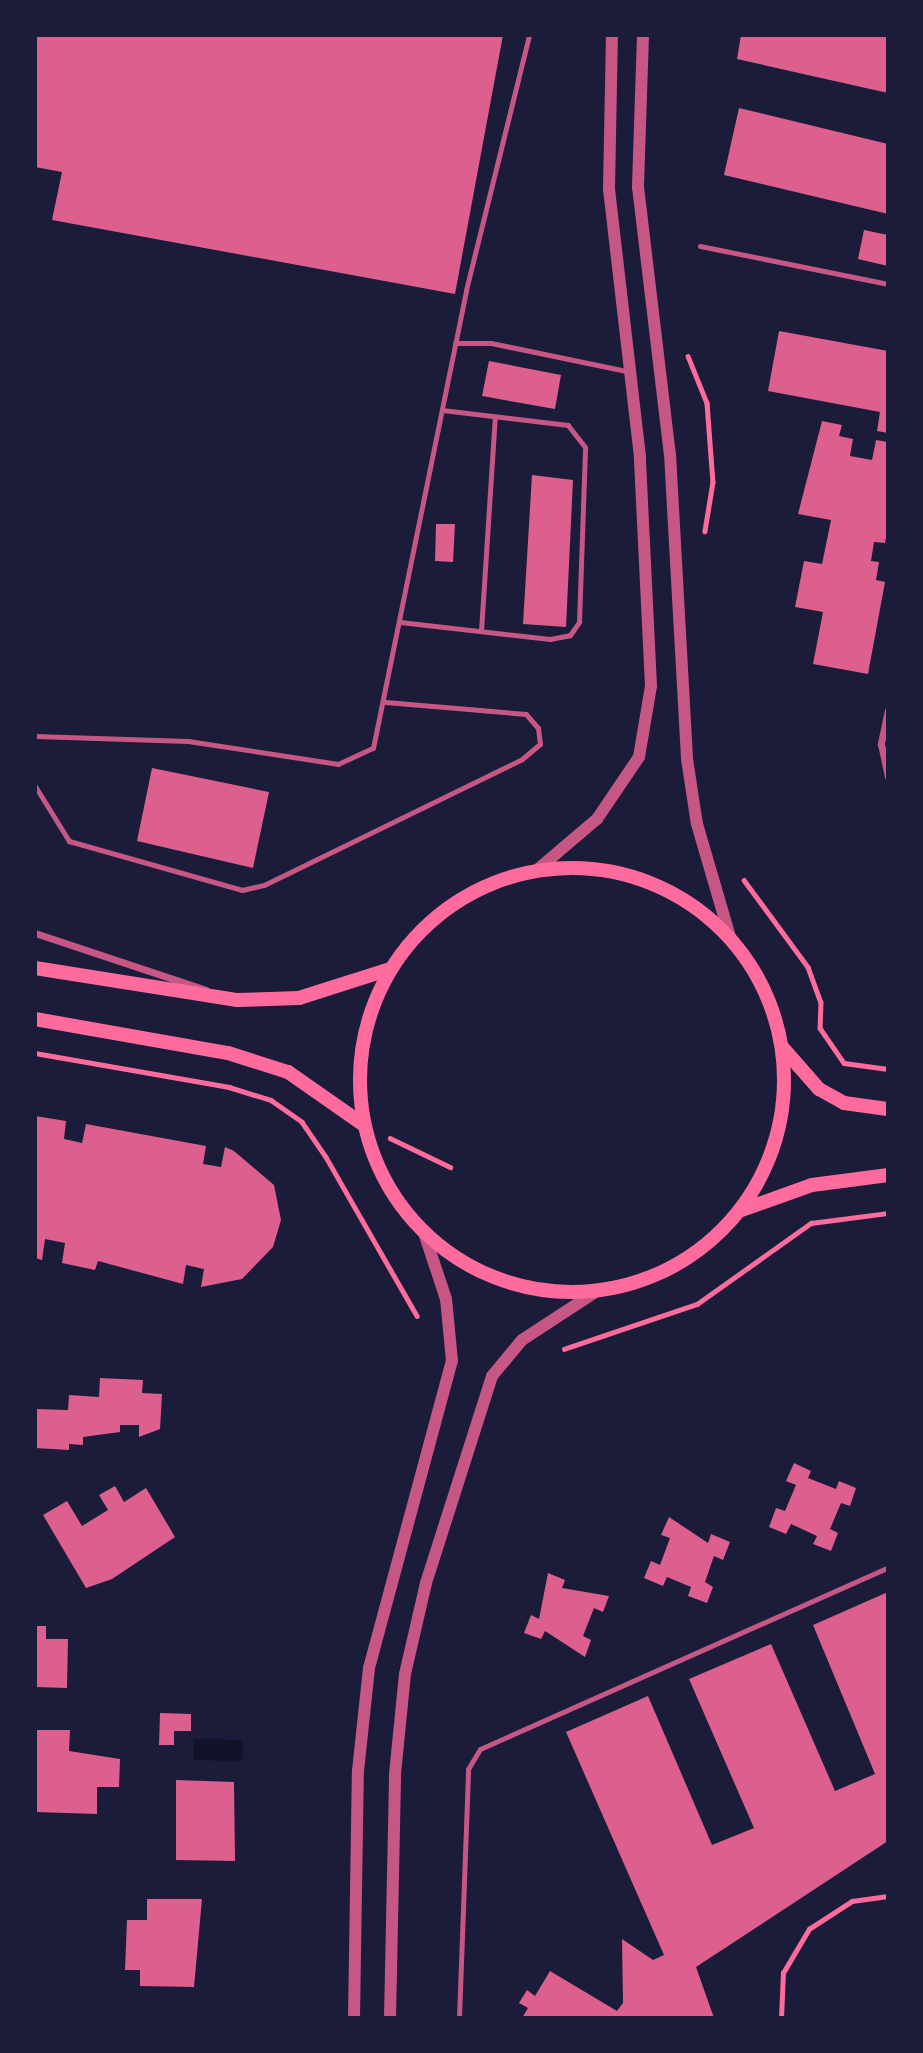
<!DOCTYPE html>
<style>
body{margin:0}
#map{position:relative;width:923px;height:2053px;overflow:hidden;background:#1b1b3a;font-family:Signika,sans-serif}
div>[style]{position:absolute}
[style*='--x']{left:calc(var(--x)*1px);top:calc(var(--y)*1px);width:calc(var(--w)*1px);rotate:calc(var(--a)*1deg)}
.water>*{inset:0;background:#12122b}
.building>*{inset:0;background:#dd5f8e}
.path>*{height:4.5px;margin:-2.25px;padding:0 2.25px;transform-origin:2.25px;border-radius:2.25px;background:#ff6b9d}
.service>*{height:5px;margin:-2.5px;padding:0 2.5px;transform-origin:2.5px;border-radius:2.5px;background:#c65784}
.minor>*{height:7px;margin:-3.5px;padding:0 3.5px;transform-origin:3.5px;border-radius:3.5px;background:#c65784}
.tertiary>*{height:12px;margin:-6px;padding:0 6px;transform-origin:6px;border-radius:6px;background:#c65784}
.secondary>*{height:14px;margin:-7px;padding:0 7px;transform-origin:7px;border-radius:7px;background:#ff6b9d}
.secondary>.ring{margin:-7px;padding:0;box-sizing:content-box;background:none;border:14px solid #ff6b9d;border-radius:50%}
span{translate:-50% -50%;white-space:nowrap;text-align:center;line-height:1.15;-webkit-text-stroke:7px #1b1b3a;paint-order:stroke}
.frame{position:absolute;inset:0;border:37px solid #1b1b3a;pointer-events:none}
</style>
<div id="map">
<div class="water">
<i style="clip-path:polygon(194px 1739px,243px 1740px,242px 1761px,194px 1760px)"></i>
</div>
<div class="building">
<i style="clip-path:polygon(35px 35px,503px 35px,455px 294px,52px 220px,62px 172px,35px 167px)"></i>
<i style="clip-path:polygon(741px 35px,888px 35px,888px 93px,737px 59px)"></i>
<i style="clip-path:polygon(739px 108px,888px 144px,888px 214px,724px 175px)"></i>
<i style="clip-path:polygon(864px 230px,888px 235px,888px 266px,858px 259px)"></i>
<i style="clip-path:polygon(779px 331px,888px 351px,888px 433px,877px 431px,880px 412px,768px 391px)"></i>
<i style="clip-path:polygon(489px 361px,561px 375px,555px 409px,482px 396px)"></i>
<i style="clip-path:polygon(822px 421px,842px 425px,839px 436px,853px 439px,850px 456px,872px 460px,876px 440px,888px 442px,888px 527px,885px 543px,874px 542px,871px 561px,879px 562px,876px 580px,885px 582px,868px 674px,813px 664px,823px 612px,795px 607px,804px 561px,822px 564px,831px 520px,798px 514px)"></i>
<i style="clip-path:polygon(532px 475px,573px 480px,566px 627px,523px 624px)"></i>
<i style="clip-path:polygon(436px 524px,455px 524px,453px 562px,435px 561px)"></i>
<i style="clip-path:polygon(152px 768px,269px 792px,253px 868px,137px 841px)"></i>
<i style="clip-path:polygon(35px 1116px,66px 1121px,64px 1139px,82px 1143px,86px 1124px,206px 1146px,203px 1164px,221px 1167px,225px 1147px,234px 1151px,274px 1185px,281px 1220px,273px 1247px,242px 1279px,201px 1287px,204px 1269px,186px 1265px,183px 1284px,98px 1261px,95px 1270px,62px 1263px,65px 1243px,45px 1239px,42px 1260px,35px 1258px)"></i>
<i style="clip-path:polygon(100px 1378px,143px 1380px,142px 1393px,162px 1394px,160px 1429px,139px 1437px,139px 1425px,120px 1425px,120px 1432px,83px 1437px,83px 1445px,69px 1444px,69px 1450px,35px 1448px,35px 1409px,68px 1410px,69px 1395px,99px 1397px)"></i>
<i style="clip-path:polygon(794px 1463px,811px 1471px,808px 1478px,836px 1489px,839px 1481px,856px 1488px,850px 1506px,841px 1503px,830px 1529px,838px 1533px,831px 1551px,813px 1544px,817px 1536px,791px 1524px,786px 1534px,769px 1527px,776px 1508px,785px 1511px,796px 1485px,786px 1481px)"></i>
<i style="clip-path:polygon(115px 1486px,124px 1502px,146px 1488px,175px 1537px,112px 1579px,86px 1588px,43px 1515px,67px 1501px,82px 1526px,108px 1510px,99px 1495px)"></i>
<i style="clip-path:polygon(669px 1517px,708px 1543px,711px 1534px,730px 1542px,723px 1560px,714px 1556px,705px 1582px,713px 1587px,707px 1603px,688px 1596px,691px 1587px,667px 1577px,663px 1586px,644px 1578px,651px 1561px,660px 1565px,670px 1538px,661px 1535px)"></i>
<i style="clip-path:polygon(548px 1573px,565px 1580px,562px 1588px,609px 1596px,603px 1612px,594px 1608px,583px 1636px,591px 1640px,585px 1657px,545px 1631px,541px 1639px,524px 1633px,531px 1615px,539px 1619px)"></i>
<i style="clip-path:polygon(888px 1592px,888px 1841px,696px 1967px,714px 2018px,522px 2018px,528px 2008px,519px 2003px,527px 1990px,535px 1996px,550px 1971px,617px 2011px,623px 2003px,622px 1939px,653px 1960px,664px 1955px,566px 1732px,648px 1696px,712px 1845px,754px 1828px,689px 1679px,771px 1644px,835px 1791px,875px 1774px,813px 1625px)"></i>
<i style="clip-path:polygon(35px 1626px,46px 1626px,46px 1639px,68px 1639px,67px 1688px,35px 1687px)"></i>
<i style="clip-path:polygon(160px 1713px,191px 1714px,191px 1731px,174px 1731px,174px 1745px,159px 1745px)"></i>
<i style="clip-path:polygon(35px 1730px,70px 1730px,69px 1751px,120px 1759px,119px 1787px,97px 1787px,97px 1814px,35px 1812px)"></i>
<i style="clip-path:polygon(176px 1780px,234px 1782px,235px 1861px,176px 1860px)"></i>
<i style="clip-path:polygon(147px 1899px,202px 1899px,194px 1987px,140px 1986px,140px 1970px,125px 1970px,127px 1920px,147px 1920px)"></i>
</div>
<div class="path">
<i style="--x:688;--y:356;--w:51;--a:68"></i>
<i style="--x:707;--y:403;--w:79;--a:85.7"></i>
<i style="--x:713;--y:482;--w:50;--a:99.3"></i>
<i style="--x:744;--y:880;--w:108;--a:53.7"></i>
<i style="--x:808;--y:967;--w:37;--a:70"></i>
<i style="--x:821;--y:1002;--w:26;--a:92"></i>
<i style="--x:820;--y:1028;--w:42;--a:55.6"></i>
<i style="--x:844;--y:1063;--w:44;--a:7.8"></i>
<i style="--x:35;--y:1053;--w:197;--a:9.9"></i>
<i style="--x:229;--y:1087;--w:44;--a:17.2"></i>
<i style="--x:271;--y:1100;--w:38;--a:35"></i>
<i style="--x:302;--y:1122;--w:42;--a:55.6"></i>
<i style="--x:326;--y:1157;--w:183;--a:60.2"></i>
<i style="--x:390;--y:1138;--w:67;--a:25.8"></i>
<i style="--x:564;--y:1349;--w:140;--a:-18.7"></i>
<i style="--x:697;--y:1304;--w:140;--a:-35.4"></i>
<i style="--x:811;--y:1223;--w:78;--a:-7.4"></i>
<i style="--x:781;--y:2018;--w:45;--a:-87.5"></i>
<i style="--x:783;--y:1973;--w:51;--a:-59.4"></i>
<i style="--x:809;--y:1929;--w:51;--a:-33.1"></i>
<i style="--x:852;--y:1901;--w:36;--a:-8"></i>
</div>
<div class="service">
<i style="--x:700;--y:246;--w:192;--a:11.4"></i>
<i style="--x:455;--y:343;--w:36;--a:0"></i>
<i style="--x:491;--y:343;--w:143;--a:11.7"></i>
<i style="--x:400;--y:622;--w:151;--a:6.5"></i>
<i style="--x:550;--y:639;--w:20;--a:-11"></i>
<i style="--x:570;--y:635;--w:16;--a:-55"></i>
<i style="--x:579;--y:622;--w:175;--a:-88"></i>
<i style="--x:585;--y:447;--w:28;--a:-128"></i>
<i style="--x:568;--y:425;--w:127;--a:-173.2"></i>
<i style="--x:481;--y:631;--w:214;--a:-86.3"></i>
<i style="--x:35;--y:736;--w:153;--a:1.9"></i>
<i style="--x:188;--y:741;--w:152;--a:8.7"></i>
<i style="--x:338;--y:764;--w:38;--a:-25"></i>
<i style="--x:373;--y:748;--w:467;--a:-78.5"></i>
<i style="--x:466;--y:290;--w:263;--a:-76.1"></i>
<i style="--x:35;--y:786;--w:65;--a:58.3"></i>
<i style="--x:69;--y:841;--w:180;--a:15.8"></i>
<i style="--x:242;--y:890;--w:23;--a:-13"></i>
<i style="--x:264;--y:885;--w:287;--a:-26"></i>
<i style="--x:522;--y:759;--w:23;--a:-40"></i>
<i style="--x:540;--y:744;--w:16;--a:-97"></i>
<i style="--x:538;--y:728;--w:18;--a:-131"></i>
<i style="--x:526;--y:714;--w:141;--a:-175.1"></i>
<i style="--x:459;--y:2018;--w:249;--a:-87.9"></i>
<i style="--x:468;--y:1769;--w:23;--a:-59"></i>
<i style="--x:480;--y:1749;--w:447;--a:-24"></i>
</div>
<div class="minor">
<i style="--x:888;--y:710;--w:35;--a:102"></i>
<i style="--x:881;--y:744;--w:33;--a:78"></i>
<i style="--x:35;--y:933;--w:180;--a:18.4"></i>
</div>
<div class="tertiary">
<i style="--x:643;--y:35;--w:152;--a:91.9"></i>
<i style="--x:638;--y:187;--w:269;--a:83.2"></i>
<i style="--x:670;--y:454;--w:305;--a:86.8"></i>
<i style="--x:687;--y:759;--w:66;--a:81.3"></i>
<i style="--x:697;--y:824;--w:118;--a:73.7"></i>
<i style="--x:537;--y:870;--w:79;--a:-40.4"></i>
<i style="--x:597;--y:819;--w:75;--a:-55.9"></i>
<i style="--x:639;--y:757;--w:72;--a:-80.4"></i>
<i style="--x:651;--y:686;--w:229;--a:-92.8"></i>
<i style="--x:640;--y:457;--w:270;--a:-96.6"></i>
<i style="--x:609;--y:189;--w:154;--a:-88.9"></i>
<i style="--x:354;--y:2018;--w:247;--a:-89.1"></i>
<i style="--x:358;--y:1771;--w:104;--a:-83.9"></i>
<i style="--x:369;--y:1668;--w:318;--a:-74.9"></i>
<i style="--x:452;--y:1361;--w:62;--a:-95.5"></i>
<i style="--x:446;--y:1299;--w:70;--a:-108.4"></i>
<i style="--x:390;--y:2018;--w:244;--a:-88.8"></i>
<i style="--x:395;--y:1774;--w:100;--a:-84.3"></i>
<i style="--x:405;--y:1674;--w:93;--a:-77"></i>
<i style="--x:426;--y:1583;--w:217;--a:-72.3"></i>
<i style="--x:492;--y:1376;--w:47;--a:-50.2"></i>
<i style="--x:522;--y:1340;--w:90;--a:-33.2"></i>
</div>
<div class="secondary">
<i class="ring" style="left:360px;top:868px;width:410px;height:410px"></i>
<i style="--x:35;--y:968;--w:205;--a:9"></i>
<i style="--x:237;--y:1000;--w:62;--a:-1.8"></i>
<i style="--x:299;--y:998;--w:96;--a:-17.7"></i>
<i style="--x:35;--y:1019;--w:196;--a:10"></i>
<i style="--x:228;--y:1053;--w:63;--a:17.6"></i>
<i style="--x:288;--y:1072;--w:93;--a:34.9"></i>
<i style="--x:782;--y:1047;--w:56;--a:48.6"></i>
<i style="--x:819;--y:1089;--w:29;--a:29"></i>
<i style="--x:844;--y:1103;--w:44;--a:7.8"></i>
<i style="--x:739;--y:1211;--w:77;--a:-19.6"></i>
<i style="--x:812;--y:1185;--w:77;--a:-7.5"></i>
</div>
<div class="frame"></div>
</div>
